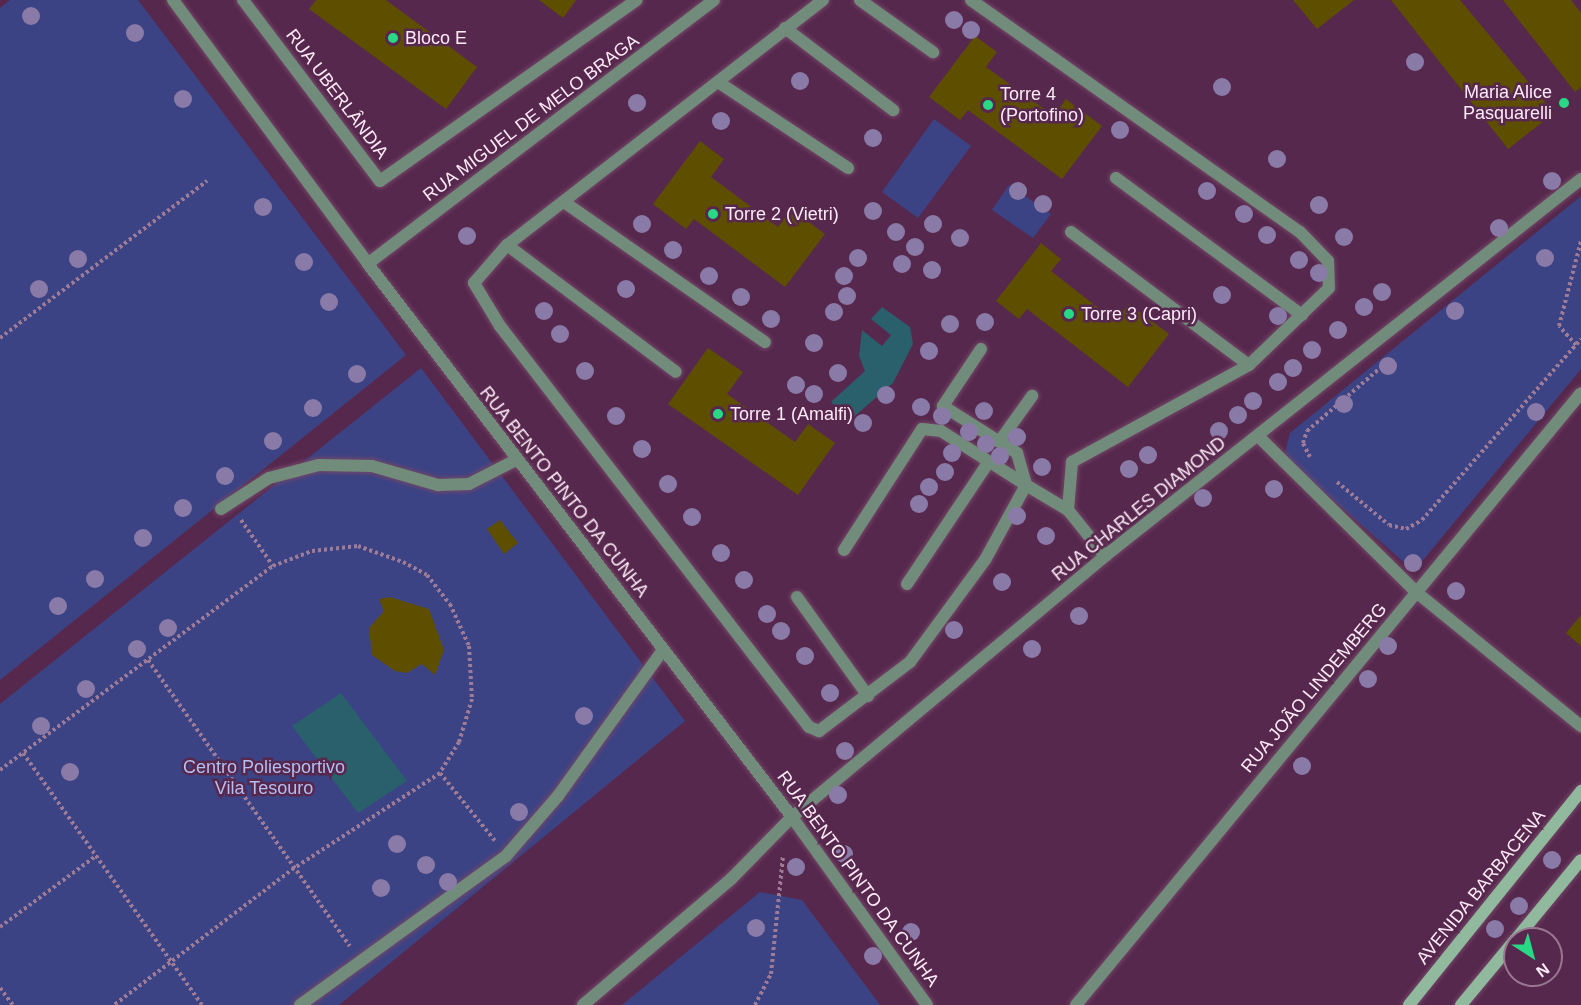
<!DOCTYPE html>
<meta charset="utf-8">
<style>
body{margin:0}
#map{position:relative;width:1581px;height:1005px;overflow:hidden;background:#57284d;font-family:Helvetica,sans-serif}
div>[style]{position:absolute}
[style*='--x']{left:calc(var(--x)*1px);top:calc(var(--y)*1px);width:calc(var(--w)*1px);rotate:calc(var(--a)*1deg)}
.green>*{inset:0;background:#3c4385}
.water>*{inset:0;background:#2a5f6c}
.building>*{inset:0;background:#5e4e00}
.path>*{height:4px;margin-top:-2px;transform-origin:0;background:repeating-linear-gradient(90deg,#9e7b96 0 3px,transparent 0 6px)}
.roads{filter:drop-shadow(0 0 2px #724768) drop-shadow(0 0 2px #724768)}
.service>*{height:12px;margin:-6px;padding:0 6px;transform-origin:6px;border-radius:6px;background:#728c7b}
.minor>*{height:12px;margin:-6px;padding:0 6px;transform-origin:6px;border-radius:6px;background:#728c7b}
.tertiary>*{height:12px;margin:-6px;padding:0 6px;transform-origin:6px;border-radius:6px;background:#728c7b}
.secondary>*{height:12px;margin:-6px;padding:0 6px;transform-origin:6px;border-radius:6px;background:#90b99e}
.trees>*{width:18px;height:18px;margin:-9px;border-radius:50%;background:#8a7aa7}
.dots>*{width:16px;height:16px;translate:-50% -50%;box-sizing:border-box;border:3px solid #57284d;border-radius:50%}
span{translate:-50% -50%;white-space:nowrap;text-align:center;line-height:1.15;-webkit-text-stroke:5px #57284d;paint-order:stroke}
.poi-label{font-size:18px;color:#fdeaf7}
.left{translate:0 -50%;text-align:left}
.right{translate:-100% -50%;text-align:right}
.street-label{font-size:18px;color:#fdeaf7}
.park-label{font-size:18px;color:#b4bef0}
.north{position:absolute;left:1503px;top:927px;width:60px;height:60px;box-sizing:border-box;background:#57284d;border:2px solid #997691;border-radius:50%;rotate:144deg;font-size:16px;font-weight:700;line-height:24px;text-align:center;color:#fdeaf7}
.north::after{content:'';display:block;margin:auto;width:21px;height:27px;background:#29d885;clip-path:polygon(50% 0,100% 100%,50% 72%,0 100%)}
</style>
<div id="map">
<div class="green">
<i style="clip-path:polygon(10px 0,138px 0,406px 355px,0 680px,0 8px)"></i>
<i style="clip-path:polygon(934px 119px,971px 146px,918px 218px,882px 192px)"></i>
<i style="clip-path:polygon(1009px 185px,1051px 214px,1033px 238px,992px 210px)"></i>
<i style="clip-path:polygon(1581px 196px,1581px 369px,1414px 571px,1301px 472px,1285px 453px,1290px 433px)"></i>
<i style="clip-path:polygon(421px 368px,685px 721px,339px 1005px,0 1005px,0 704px)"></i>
<i style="clip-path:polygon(760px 892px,802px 900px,880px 1005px,622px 1005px)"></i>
</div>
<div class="water">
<i style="clip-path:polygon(882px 307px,910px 327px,913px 344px,893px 383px,849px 421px,831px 402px,865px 371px,859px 356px,862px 330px,882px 346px,891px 335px,871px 319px)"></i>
<i style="clip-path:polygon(341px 693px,407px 781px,358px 813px,292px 726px)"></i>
</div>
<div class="building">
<i style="clip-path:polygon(316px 0,386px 0,477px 67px,446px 109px,309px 9px)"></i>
<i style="clip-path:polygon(539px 0,576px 0,563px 18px)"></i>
<i style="clip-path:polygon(1293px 0,1354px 0,1317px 29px)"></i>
<i style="clip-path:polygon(1391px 0,1460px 0,1554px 113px,1508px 149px)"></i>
<i style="clip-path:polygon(1503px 0,1571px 0,1581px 13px,1581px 87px,1575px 92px)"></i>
<i style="clip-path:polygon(975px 36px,997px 52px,986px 67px,1054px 116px,1066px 99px,1102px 126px,1062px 179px,968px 110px,960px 120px,929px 97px)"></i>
<i style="clip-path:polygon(700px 141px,724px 159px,711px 177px,778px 227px,791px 209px,825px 234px,785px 287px,694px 219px,686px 229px,653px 204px)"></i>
<i style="clip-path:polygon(1041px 243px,1061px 259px,1051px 271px,1115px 321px,1129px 304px,1169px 334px,1128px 387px,1027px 309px,1019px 319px,996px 301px)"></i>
<i style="clip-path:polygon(708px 348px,743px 372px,727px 394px,795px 442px,808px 424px,835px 443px,798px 495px,668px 404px)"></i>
<i style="clip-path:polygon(500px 520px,518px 543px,504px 554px,487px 529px)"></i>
<i style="clip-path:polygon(390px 597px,429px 609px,444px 650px,435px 675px,422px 664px,407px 673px,395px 671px,372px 655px,369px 628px,384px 611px,379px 599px)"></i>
<i style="clip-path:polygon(1581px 615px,1581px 646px,1566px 633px)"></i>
</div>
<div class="path">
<i style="--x:0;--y:338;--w:260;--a:-37.2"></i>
<i style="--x:1576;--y:345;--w:25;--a:-132"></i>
<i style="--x:1559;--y:326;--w:88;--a:-75.5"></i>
<i style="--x:1310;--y:457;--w:16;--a:-117"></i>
<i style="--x:1303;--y:443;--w:13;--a:-72"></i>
<i style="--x:1307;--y:431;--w:103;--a:-40.7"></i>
<i style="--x:1337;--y:482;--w:67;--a:39.6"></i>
<i style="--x:1389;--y:525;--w:17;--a:13"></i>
<i style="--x:1406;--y:529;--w:18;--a:-29"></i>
<i style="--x:1422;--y:520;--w:241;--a:-48.7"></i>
<i style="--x:241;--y:520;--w:56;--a:55.2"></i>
<i style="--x:148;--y:660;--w:350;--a:54.8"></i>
<i style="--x:23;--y:753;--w:309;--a:54.6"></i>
<i style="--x:0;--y:770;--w:341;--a:-36.8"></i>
<i style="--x:273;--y:566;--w:42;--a:-21"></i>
<i style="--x:312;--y:551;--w:46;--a:-6.2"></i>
<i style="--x:358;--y:546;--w:48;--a:19.6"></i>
<i style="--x:403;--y:562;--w:27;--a:28"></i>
<i style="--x:427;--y:575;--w:37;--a:52"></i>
<i style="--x:450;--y:604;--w:46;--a:65.7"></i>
<i style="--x:469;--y:646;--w:53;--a:86.8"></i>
<i style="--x:472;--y:699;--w:45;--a:106.8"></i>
<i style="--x:459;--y:742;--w:36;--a:122"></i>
<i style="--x:440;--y:773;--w:174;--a:146.9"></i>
<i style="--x:294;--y:868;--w:226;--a:142.7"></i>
<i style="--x:440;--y:773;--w:87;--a:51"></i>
<i style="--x:0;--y:927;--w:119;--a:-36.5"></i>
<i style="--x:0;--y:988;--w:21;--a:53"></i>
<i style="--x:755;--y:1005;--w:35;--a:-63"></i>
<i style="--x:771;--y:974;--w:119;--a:-84.2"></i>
</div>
<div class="roads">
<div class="service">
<i style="--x:243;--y:0;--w:227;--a:52.9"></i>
<i style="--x:380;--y:181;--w:314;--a:-35.2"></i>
<i style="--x:860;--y:0;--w:90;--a:35.5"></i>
<i style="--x:785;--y:28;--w:136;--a:37.2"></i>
<i style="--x:718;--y:82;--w:156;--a:33.5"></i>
<i style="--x:1116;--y:178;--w:231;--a:36.4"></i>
<i style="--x:564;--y:202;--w:245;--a:34.9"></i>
<i style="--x:1071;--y:232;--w:222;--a:36.8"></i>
<i style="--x:507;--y:245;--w:211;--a:36.9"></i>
<i style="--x:981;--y:349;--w:69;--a:123.7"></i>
<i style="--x:943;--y:406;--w:88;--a:32.4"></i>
<i style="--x:1017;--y:453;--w:33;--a:74"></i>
<i style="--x:999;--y:442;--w:57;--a:-54.3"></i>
<i style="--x:844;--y:550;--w:144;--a:-57.2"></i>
<i style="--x:922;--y:429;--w:19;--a:6"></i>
<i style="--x:941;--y:431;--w:101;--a:32.4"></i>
<i style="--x:907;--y:584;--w:146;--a:-56.2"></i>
<i style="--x:797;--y:597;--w:122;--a:54.4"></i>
</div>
<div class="minor">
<i style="--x:173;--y:0;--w:328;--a:53.5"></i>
<i style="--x:823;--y:0;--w:400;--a:142.2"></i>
<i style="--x:507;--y:245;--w:50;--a:131"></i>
<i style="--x:474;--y:283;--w:50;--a:58.8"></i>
<i style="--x:500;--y:326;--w:506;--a:52.38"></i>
<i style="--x:809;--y:727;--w:11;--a:22"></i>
<i style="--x:819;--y:731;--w:114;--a:-37.2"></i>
<i style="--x:910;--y:662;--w:127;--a:-53.7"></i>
<i style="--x:985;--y:560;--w:85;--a:-61.3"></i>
<i style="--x:1026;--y:485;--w:49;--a:30.8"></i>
<i style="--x:1068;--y:510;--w:59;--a:51.2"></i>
<i style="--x:971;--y:0;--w:403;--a:35.2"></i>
<i style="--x:1300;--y:232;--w:40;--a:46"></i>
<i style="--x:1328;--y:261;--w:27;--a:88"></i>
<i style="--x:1329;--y:288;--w:111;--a:136.1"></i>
<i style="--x:1249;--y:365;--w:202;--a:151.3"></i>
<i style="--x:1072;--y:462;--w:48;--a:94.8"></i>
<i style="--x:1259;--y:437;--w:221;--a:44.6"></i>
<i style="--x:1416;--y:592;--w:213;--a:39.1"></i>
<i style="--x:221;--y:509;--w:57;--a:-32.9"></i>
<i style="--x:269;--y:478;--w:52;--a:-14.6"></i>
<i style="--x:319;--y:465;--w:53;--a:1.1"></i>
<i style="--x:372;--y:466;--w:69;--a:16.1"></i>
<i style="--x:438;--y:485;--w:31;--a:-2"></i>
<i style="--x:469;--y:484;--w:53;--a:-27.1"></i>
<i style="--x:300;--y:1005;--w:254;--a:-35.9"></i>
<i style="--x:506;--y:856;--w:79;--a:-49.1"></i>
<i style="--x:558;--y:796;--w:180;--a:-54.3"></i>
<i style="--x:583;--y:1005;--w:194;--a:-40.4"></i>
<i style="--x:731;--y:879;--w:87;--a:-45.5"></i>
<i style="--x:792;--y:817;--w:408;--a:-39.8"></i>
<i style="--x:1105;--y:556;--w:607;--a:-38.38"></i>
<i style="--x:1076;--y:1005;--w:793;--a:-50.47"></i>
</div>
<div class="tertiary">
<i style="--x:714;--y:0;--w:435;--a:142.7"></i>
<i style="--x:368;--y:264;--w:697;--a:52.52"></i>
<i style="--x:792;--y:817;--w:231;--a:54.3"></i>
</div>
<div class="secondary">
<i style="--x:1516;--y:939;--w:102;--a:-50.6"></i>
<i style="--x:1409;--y:1005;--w:275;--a:-51.2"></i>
<i style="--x:1461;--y:1005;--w:85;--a:-50.3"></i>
</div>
</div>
<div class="trees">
<i style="left:31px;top:16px"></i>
<i style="left:954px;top:20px"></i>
<i style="left:971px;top:30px"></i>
<i style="left:135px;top:33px"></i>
<i style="left:1415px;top:62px"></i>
<i style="left:800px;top:81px"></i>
<i style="left:1222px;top:87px"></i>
<i style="left:183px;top:99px"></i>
<i style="left:637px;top:103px"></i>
<i style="left:721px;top:121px"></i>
<i style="left:1120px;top:130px"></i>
<i style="left:873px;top:138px"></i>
<i style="left:1277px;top:159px"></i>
<i style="left:1552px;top:181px"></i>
<i style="left:1018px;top:191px"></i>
<i style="left:1207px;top:191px"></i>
<i style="left:1043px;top:204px"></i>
<i style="left:1319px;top:205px"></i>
<i style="left:263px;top:207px"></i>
<i style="left:873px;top:211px"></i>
<i style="left:1244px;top:214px"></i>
<i style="left:642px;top:224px"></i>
<i style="left:933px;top:224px"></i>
<i style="left:1499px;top:228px"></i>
<i style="left:896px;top:232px"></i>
<i style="left:1267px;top:235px"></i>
<i style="left:467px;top:236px"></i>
<i style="left:1344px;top:237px"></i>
<i style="left:960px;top:238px"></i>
<i style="left:915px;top:247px"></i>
<i style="left:673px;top:250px"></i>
<i style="left:858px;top:258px"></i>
<i style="left:1545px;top:258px"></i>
<i style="left:78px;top:259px"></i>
<i style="left:1299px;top:260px"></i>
<i style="left:304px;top:262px"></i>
<i style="left:902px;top:264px"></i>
<i style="left:932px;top:270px"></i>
<i style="left:1319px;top:273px"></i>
<i style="left:709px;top:276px"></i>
<i style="left:844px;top:276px"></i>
<i style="left:39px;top:289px"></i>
<i style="left:626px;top:289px"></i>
<i style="left:1382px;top:292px"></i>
<i style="left:1222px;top:295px"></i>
<i style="left:847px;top:296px"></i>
<i style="left:741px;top:297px"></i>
<i style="left:329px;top:302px"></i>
<i style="left:1364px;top:307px"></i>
<i style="left:544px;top:311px"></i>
<i style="left:1455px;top:311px"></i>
<i style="left:834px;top:312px"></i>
<i style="left:1278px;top:316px"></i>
<i style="left:771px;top:319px"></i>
<i style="left:985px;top:322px"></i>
<i style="left:950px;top:324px"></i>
<i style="left:1338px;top:330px"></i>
<i style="left:560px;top:334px"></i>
<i style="left:814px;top:343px"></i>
<i style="left:1312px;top:350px"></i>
<i style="left:929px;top:351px"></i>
<i style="left:1388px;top:366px"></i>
<i style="left:1293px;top:368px"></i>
<i style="left:585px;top:371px"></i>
<i style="left:838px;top:373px"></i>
<i style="left:357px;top:374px"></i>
<i style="left:1278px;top:382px"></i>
<i style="left:796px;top:385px"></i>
<i style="left:814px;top:394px"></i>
<i style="left:886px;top:395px"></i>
<i style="left:1253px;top:401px"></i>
<i style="left:1344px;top:404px"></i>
<i style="left:921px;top:407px"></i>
<i style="left:313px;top:408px"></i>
<i style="left:984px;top:411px"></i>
<i style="left:1536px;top:412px"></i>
<i style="left:1238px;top:415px"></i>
<i style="left:616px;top:416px"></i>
<i style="left:942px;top:416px"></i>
<i style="left:863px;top:423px"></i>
<i style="left:1219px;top:431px"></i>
<i style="left:969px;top:432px"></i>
<i style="left:1017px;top:437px"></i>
<i style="left:273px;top:441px"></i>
<i style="left:986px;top:444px"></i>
<i style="left:642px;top:449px"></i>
<i style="left:952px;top:453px"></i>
<i style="left:1148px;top:455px"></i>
<i style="left:1000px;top:456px"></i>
<i style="left:1042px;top:467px"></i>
<i style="left:1129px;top:469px"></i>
<i style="left:945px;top:472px"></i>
<i style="left:225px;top:476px"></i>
<i style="left:668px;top:484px"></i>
<i style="left:929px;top:487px"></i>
<i style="left:1274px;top:489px"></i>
<i style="left:1203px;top:498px"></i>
<i style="left:919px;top:504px"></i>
<i style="left:183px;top:508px"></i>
<i style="left:1017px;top:516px"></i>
<i style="left:692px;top:517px"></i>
<i style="left:1046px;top:536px"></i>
<i style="left:143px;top:538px"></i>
<i style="left:721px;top:553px"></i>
<i style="left:1413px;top:563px"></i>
<i style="left:95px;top:579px"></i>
<i style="left:744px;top:580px"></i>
<i style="left:1002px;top:582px"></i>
<i style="left:1456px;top:591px"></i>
<i style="left:58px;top:606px"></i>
<i style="left:767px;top:614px"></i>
<i style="left:1079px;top:616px"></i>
<i style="left:168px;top:628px"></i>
<i style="left:954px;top:630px"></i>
<i style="left:781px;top:631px"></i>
<i style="left:1388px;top:646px"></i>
<i style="left:137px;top:649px"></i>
<i style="left:1032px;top:649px"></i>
<i style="left:805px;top:656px"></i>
<i style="left:1339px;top:657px"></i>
<i style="left:1368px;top:679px"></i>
<i style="left:86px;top:689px"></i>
<i style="left:830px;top:693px"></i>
<i style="left:584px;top:716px"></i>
<i style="left:41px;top:726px"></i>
<i style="left:845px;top:751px"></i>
<i style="left:1302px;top:766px"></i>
<i style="left:70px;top:772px"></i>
<i style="left:838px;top:795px"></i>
<i style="left:519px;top:812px"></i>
<i style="left:397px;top:844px"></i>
<i style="left:844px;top:854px"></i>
<i style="left:1552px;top:860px"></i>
<i style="left:426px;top:865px"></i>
<i style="left:796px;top:867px"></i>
<i style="left:448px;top:882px"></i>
<i style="left:381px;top:888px"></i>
<i style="left:1519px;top:906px"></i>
<i style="left:756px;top:928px"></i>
<i style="left:1495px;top:929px"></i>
<i style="left:911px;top:932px"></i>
<i style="left:873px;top:956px"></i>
</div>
<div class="dots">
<i style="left:393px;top:38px;background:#29d885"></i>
<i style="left:1564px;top:103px;background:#29d885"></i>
<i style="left:988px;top:105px;background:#29d885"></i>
<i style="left:713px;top:214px;background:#29d885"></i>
<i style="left:1069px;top:314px;background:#29d885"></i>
<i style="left:718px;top:414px;background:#29d885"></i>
</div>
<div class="poi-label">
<span class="left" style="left:405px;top:38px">Bloco E</span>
<span class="right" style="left:1552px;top:103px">Maria Alice<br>Pasquarelli</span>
<span class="left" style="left:1000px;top:105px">Torre 4<br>(Portofino)</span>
<span class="left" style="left:725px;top:214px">Torre 2 (Vietri)</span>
<span class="left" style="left:1081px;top:314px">Torre 3 (Capri)</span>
<span class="left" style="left:730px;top:414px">Torre 1 (Amalfi)</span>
</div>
<div class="street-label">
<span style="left:337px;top:94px;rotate:53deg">RUA UBERLÂNDIA</span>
<span style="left:531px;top:118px;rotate:-37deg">RUA MIGUEL DE MELO BRAGA</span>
<span style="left:564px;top:492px;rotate:52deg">RUA BENTO PINTO DA CUNHA</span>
<span style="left:1139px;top:509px;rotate:-39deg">RUA CHARLES DIAMOND</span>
<span style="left:1314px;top:688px;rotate:-50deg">RUA JOÃO LINDEMBERG</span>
<span style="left:858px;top:879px;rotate:54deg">RUA BENTO PINTO DA CUNHA</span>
<span style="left:1481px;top:887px;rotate:-51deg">AVENIDA BARBACENA</span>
</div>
<div class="park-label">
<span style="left:264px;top:778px">Centro Poliesportivo<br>Vila Tesouro</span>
</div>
<div class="north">N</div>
</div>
